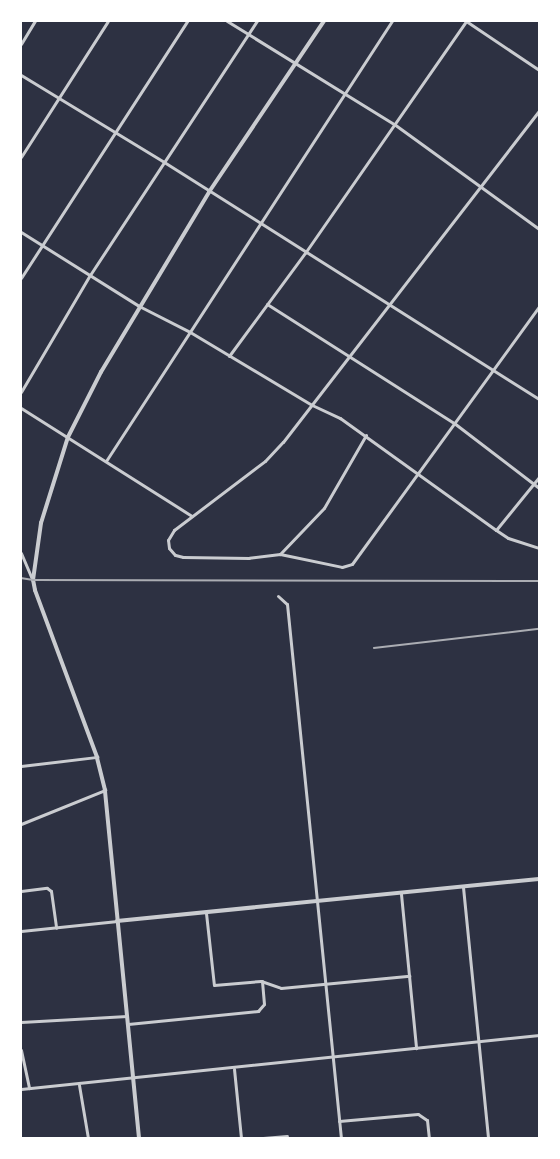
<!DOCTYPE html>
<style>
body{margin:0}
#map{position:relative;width:560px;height:1159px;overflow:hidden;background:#2d3142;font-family:Helvetica,sans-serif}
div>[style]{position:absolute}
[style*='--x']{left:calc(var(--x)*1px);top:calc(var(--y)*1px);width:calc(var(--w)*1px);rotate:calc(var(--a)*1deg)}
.minor>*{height:3px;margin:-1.5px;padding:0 1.5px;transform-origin:1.5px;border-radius:1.5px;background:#caccd0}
.tertiary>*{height:4px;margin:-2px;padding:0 2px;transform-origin:2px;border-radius:2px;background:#caccd0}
.rail>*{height:1.5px;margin:-0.75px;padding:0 0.75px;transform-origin:0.75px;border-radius:0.75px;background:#abadb3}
span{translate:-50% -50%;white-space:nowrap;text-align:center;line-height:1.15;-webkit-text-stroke:6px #fff;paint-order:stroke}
.frame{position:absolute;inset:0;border:22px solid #fff;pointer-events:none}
</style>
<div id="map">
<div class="minor">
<i style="--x:227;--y:21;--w:196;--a:31.7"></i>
<i style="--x:394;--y:124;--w:179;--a:35.9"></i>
<i style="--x:466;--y:21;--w:88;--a:33.9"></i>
<i style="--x:21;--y:44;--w:27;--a:-59"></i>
<i style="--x:21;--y:75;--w:167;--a:31.3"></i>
<i style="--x:164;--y:162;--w:444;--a:32.3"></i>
<i style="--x:21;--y:157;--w:161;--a:-57.4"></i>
<i style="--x:21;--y:232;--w:139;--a:32.1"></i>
<i style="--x:139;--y:306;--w:57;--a:27"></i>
<i style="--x:190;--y:332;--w:142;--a:30.9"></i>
<i style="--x:312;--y:405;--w:31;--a:25"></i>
<i style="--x:340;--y:418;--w:192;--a:35.7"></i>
<i style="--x:496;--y:530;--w:14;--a:34"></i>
<i style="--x:508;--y:538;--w:33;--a:18"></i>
<i style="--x:21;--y:278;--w:306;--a:-57.1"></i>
<i style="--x:267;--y:304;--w:222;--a:32.5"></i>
<i style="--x:454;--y:423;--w:107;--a:37.4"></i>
<i style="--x:229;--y:356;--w:128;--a:-53.6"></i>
<i style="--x:305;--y:253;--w:282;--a:-55.2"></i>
<i style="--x:21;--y:392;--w:136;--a:-59.5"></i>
<i style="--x:90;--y:275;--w:304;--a:-56.7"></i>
<i style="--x:21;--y:408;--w:202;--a:32.3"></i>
<i style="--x:366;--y:435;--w:84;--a:119.9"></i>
<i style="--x:324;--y:508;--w:64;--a:133.7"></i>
<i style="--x:280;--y:554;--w:31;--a:173"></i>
<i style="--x:249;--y:558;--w:66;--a:-179.1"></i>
<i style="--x:183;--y:557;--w:8;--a:-166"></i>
<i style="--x:175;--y:555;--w:9;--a:-131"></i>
<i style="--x:169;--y:548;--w:8;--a:-97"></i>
<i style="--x:168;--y:540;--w:12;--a:-59"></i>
<i style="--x:174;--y:530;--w:114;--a:-37.2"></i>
<i style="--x:265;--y:461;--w:26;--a:-47"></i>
<i style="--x:283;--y:442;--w:418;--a:-52.3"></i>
<i style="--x:106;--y:461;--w:525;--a:-56.98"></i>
<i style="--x:496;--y:530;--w:68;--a:-50.9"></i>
<i style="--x:21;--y:553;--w:28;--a:67"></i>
<i style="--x:280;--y:554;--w:63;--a:11.8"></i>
<i style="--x:342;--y:567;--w:10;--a:-17"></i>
<i style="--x:352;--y:564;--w:318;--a:-54"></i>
<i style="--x:278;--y:596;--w:12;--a:42"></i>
<i style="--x:287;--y:604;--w:537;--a:84.23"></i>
<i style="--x:21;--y:766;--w:77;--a:-6.8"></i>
<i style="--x:21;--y:824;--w:91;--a:-22"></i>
<i style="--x:463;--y:887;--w:252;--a:84.3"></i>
<i style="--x:21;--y:891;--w:26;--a:-7"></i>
<i style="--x:47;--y:888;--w:5;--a:37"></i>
<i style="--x:51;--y:891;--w:37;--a:82"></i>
<i style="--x:401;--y:894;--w:155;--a:84.4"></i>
<i style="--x:206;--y:913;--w:72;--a:83.7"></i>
<i style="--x:214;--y:985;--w:47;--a:-4.9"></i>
<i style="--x:261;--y:981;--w:21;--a:19"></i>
<i style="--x:281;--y:988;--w:129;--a:-5.4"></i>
<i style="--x:21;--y:931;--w:97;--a:-5.9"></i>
<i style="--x:21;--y:1022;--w:106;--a:-3.2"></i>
<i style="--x:128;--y:1024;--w:131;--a:-5.7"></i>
<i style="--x:258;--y:1011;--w:9;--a:-49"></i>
<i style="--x:264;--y:1004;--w:23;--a:-95"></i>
<i style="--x:21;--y:1050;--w:39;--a:78"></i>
<i style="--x:234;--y:1069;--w:69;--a:84.2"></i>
<i style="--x:79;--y:1085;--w:54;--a:80.4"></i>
<i style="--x:21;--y:1089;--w:521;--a:-5.95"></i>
<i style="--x:339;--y:1121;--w:79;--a:-5.1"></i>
<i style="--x:418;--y:1114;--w:11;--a:34"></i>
<i style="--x:427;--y:1120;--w:18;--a:84"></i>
<i style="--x:263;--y:1138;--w:24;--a:-5"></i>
</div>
<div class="tertiary">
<i style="--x:117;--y:921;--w:424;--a:-5.7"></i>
<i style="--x:139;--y:1138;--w:350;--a:-95.6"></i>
<i style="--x:105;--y:790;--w:34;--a:-104"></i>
<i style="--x:97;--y:757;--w:178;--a:-110.4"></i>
<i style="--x:35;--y:590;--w:10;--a:-101"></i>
<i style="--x:33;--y:580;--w:58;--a:-82"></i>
<i style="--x:41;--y:523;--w:90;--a:-72.6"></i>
<i style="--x:68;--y:437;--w:73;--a:-63.1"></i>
<i style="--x:101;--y:372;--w:210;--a:-59"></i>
<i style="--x:209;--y:192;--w:206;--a:-56.1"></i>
</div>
<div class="rail">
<i style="--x:21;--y:578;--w:12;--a:9"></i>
<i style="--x:33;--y:580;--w:506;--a:0.11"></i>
<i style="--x:374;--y:648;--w:166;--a:-6.6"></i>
</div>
<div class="frame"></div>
</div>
